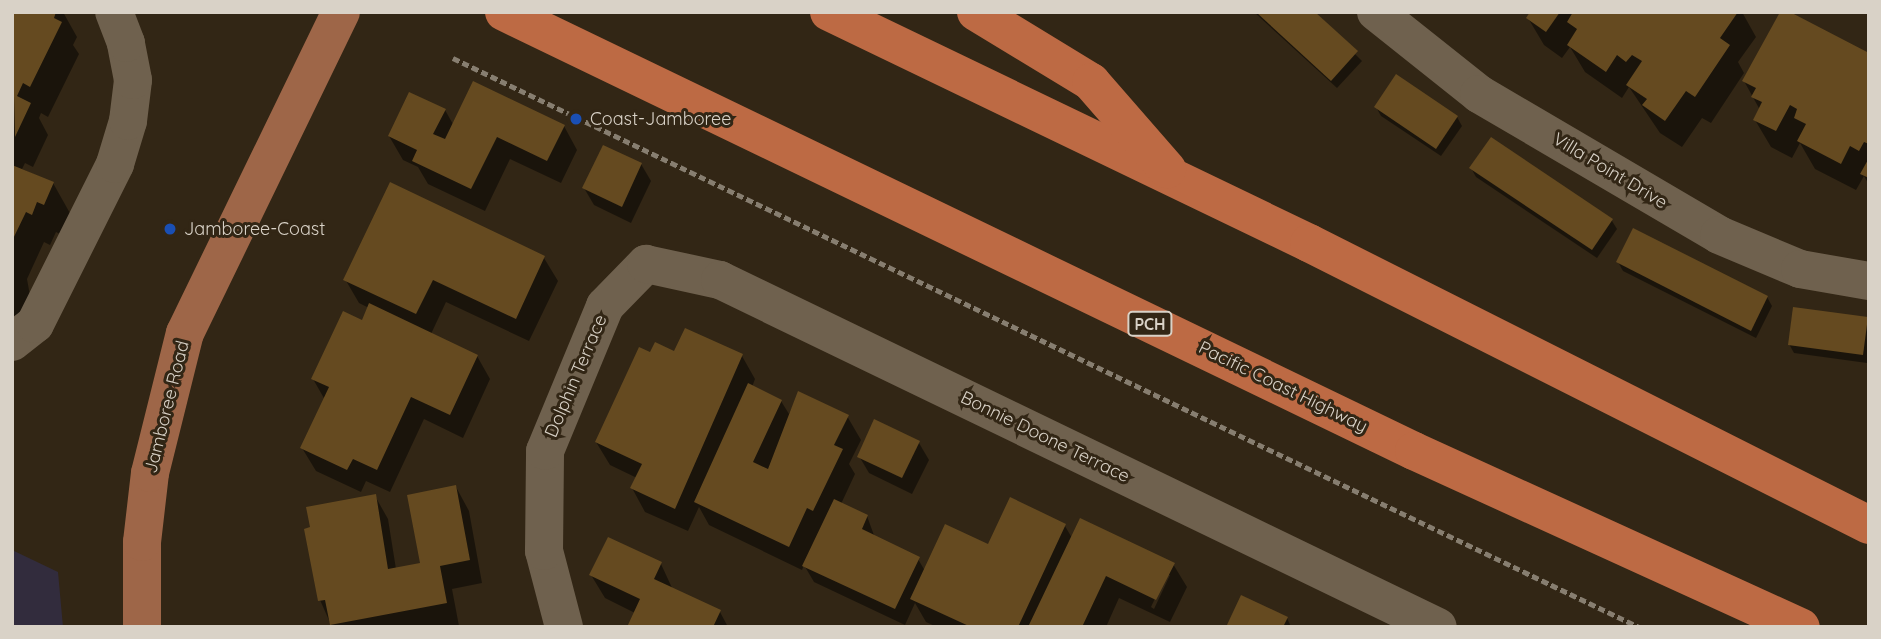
<!DOCTYPE html>
<style>
body{margin:0}
#map{position:relative;width:1881px;height:639px;overflow:hidden;background:#322615;font-family:Quicksand,sans-serif}
div>[style]{position:absolute}
[style*='--x']{left:calc(var(--x)*1px);top:calc(var(--y)*1px);width:calc(var(--w)*1px);rotate:calc(var(--a)*1deg)}
.commercial>*{inset:0;background:#322c3d}
.shadow>*{inset:0;background:#0007}
.building>*{inset:0;background:#654a20}
.path>*{height:4.5px;margin-top:-2.25px;transform-origin:0;background:repeating-linear-gradient(90deg,#877e70 0 7px,transparent 0 10.5px)}
.minor>*{height:38px;margin:-19px;padding:0 19px;transform-origin:19px;border-radius:19px;background:#6f614e}
.major>*{height:38px;margin:-19px;padding:0 19px;transform-origin:19px;border-radius:19px;background:#9e6648}
.highway>*{height:38px;margin:-19px;padding:0 19px;transform-origin:19px;border-radius:19px;background:#bd6a44}
.dots>*{width:19px;height:19px;translate:-50% -50%;box-sizing:border-box;border:4px solid #322615;border-radius:50%}
span{translate:-50% -50%;white-space:nowrap;text-align:center;line-height:1.15;-webkit-text-stroke:6px #322615;paint-order:stroke}
.shield-label span{padding:2px 5px;background:#322615;border:2px solid;border-radius:5px;-webkit-text-stroke-width:0}
.shield-label{font-size:16px;color:#d9d2c7;font-weight:700}
.poi-label{font-size:18px;color:#d9d2c7}
.left{translate:0 -50%;text-align:left}
.street-label{font-size:18px;color:#d9d2c7}
.frame{position:absolute;inset:0;border:14px solid #d9d2c7;pointer-events:none}
</style>
<div id="map">
<div class="commercial">
<i style="clip-path:polygon(12px 550px,58px 572px,63px 627px,12px 627px)"></i>
</div>
<div class="shadow">
<i style="clip-path:polygon(12px 12px,63px 12px,77px 37px,73px 45px,79px 54px,48px 117px,41px 113px,39px 118px,48px 135px,33px 167px,25px 163px,22px 169px,53px 183px,71px 215px,62px 235px,56px 232px,50px 245px,44px 242px,27px 279px,31px 301px,12px 324px)"></i>
<i style="clip-path:polygon(1254px 12px,1313px 12px,1362px 61px,1337px 88px)"></i>
<i style="clip-path:polygon(1532px 12px,1742px 12px,1756px 37px,1738px 62px,1744px 73px,1711px 123px,1702px 118px,1682px 147px,1660px 133px,1629px 87px,1622px 98px,1585px 72px,1570px 47px,1562px 58px,1544px 45px,1528px 18px)"></i>
<i style="clip-path:polygon(1869px 55px,1869px 185px,1864px 176px,1856px 190px,1815px 169px,1800px 143px,1792px 158px,1771px 147px,1755px 120px,1760px 110px,1744px 81px)"></i>
<i style="clip-path:polygon(1376px 107px,1457px 117px,1462px 126px,1441px 156px,1381px 116px)"></i>
<i style="clip-path:polygon(445px 110px,454px 126px,564px 126px,577px 150px,561px 183px,510px 159px,485px 211px,428px 184px,418px 167px,403px 160px,389px 136px)"></i>
<i style="clip-path:polygon(641px 164px,651px 181px,631px 223px,594px 205px,584px 188px)"></i>
<i style="clip-path:polygon(1471px 168px,1612px 221px,1617px 229px,1597px 258px,1476px 177px)"></i>
<i style="clip-path:polygon(390px 184px,544px 258px,558px 281px,529px 341px,446px 302px,431px 334px,477px 356px,490px 379px,463px 438px,424px 419px,390px 492px,366px 481px,361px 492px,316px 471px,302px 448px,325px 400px,313px 379px,363px 322px,369px 308px,359px 303px,345px 279px)"></i>
<i style="clip-path:polygon(1618px 262px,1767px 297px,1772px 306px,1756px 338px,1623px 271px)"></i>
<i style="clip-path:polygon(1867px 319px,1867px 363px,1794px 353px,1789px 344px)"></i>
<i style="clip-path:polygon(evenodd,651px 354px,742px 356px,755px 379px,752px 387px,781px 401px,789px 414px,799px 393px,847px 416px,861px 440px,849px 464px,855px 474px,841px 504px,867px 516px,875px 538px,918px 559px,925px 571px,989px 546px,1065px 526px,1072px 538px,1173px 564px,1187px 587px,1170px 622px,1119px 598px,1106px 627px,937px 627px,926px 622px,915px 603px,905px 625px,814px 582px,804px 565px,802px 570px,709px 525px,699px 507px,688px 531px,645px 512px,632px 488px,637px 478px,610px 465px,596px 442px,651px 354px,1166px 575px,1170px 575px,1154px 609px,1151px 607px,1166px 575px)"></i>
<i style="clip-path:polygon(919px 443px,929px 460px,912px 494px,869px 473px,859px 456px)"></i>
<i style="clip-path:polygon(456px 487px,469px 511px,482px 583px,452px 589px,459px 626px,332px 627px,320px 600px,375px 496px,388px 519px,396px 569px,422px 564px)"></i>
<i style="clip-path:polygon(661px 564px,673px 590px,720px 612px,728px 627px,628px 627px,635px 613px,605px 598px,591px 575px)"></i>
<i style="clip-path:polygon(1287px 618px,1291px 627px,1228px 627px)"></i>
</div>
<div class="building">
<i style="clip-path:polygon(12px 12px,56px 12px,54px 18px,62px 22px,30px 87px,23px 83px,17px 96px,31px 103px,15px 137px)"></i>
<i style="clip-path:polygon(1256px 12px,1315px 12px,1358px 51px,1331px 81px)"></i>
<i style="clip-path:polygon(1530px 12px,1560px 12px,1546px 32px,1526px 18px)"></i>
<i style="clip-path:polygon(1573px 12px,1738px 12px,1720px 38px,1730px 45px,1695px 97px,1686px 91px,1665px 121px,1642px 105px,1647px 99px,1626px 85px,1642px 61px,1632px 55px,1626px 62px,1617px 55px,1606px 72px,1567px 45px,1577px 29px,1567px 22px)"></i>
<i style="clip-path:polygon(1780px 12px,1790px 12px,1869px 53px,1869px 144px,1864px 142px,1859px 151px,1850px 146px,1841px 164px,1797px 141px,1806px 124px,1794px 118px,1797px 109px,1790px 105px,1776px 131px,1753px 120px,1762px 102px,1751px 97px,1756px 88px,1742px 81px)"></i>
<i style="clip-path:polygon(1396px 74px,1458px 116px,1436px 149px,1374px 107px)"></i>
<i style="clip-path:polygon(473px 81px,565px 125px,547px 161px,497px 137px,471px 189px,412px 161px,417px 150px,388px 136px,409px 92px,446px 109px,433px 134px,445px 139px)"></i>
<i style="clip-path:polygon(1491px 137px,1613px 219px,1592px 250px,1469px 168px)"></i>
<i style="clip-path:polygon(603px 145px,642px 163px,622px 207px,582px 188px)"></i>
<i style="clip-path:polygon(1869px 158px,1869px 178px,1860px 174px)"></i>
<i style="clip-path:polygon(12px 165px,54px 182px,44px 205px,37px 202px,32px 215px,26px 212px,12px 241px)"></i>
<i style="clip-path:polygon(390px 182px,545px 256px,516px 319px,433px 280px,416px 314px,343px 280px)"></i>
<i style="clip-path:polygon(1633px 228px,1768px 296px,1751px 331px,1616px 262px)"></i>
<i style="clip-path:polygon(369px 303px,478px 355px,450px 415px,411px 397px,377px 470px,353px 459px,347px 470px,300px 448px,329px 387px,311px 379px,343px 311px,362px 320px)"></i>
<i style="clip-path:polygon(1793px 307px,1868px 317px,1863px 355px,1788px 345px)"></i>
<i style="clip-path:polygon(685px 328px,743px 354px,675px 509px,630px 488px,642px 464px,595px 442px,639px 347px,650px 352px,655px 342px,674px 351px)"></i>
<i style="clip-path:polygon(748px 383px,782px 400px,753px 462px,768px 469px,798px 391px,849px 415px,834px 445px,843px 449px,813px 511px,807px 508px,789px 547px,694px 502px)"></i>
<i style="clip-path:polygon(874px 419px,920px 441px,902px 478px,857px 457px)"></i>
<i style="clip-path:polygon(456px 485px,470px 560px,440px 566px,447px 603px,330px 625px,325px 600px,318px 601px,304px 529px,310px 527px,306px 507px,376px 494px,388px 569px,420px 563px,407px 495px)"></i>
<i style="clip-path:polygon(1010px 497px,1066px 524px,1018px 627px,971px 627px,910px 599px,945px 524px,988px 544px)"></i>
<i style="clip-path:polygon(834px 499px,868px 515px,862px 529px,920px 557px,895px 609px,802px 566px)"></i>
<i style="clip-path:polygon(1080px 518px,1175px 563px,1156px 600px,1106px 576px,1082px 627px,1028px 627px)"></i>
<i style="clip-path:polygon(608px 537px,662px 562px,654px 579px,721px 610px,713px 627px,627px 627px,640px 599px,589px 575px)"></i>
<i style="clip-path:polygon(1241px 595px,1288px 617px,1283px 627px,1226px 627px)"></i>
</div>
<div class="path">
<i style="--x:453;--y:58;--w:1315;--a:25.63"></i>
</div>
<div class="minor">
<i style="--x:1376;--y:12;--w:132;--a:38.5"></i>
<i style="--x:1479;--y:94;--w:278;--a:30.4"></i>
<i style="--x:1719;--y:235;--w:88;--a:22.8"></i>
<i style="--x:1800;--y:269;--w:70;--a:9.9"></i>
<i style="--x:12;--y:342;--w:29;--a:-38"></i>
<i style="--x:35;--y:324;--w:179;--a:-63.4"></i>
<i style="--x:115;--y:164;--w:45;--a:-73.2"></i>
<i style="--x:128;--y:121;--w:41;--a:-83"></i>
<i style="--x:133;--y:80;--w:38;--a:-101"></i>
<i style="--x:126;--y:43;--w:33;--a:-111"></i>
<i style="--x:564;--y:627;--w:79;--a:-104.7"></i>
<i style="--x:544;--y:551;--w:100;--a:-89.4"></i>
<i style="--x:545;--y:451;--w:157;--a:-67.5"></i>
<i style="--x:605;--y:306;--w:59;--a:-45.7"></i>
<i style="--x:646;--y:264;--w:76;--a:12.2"></i>
<i style="--x:720;--y:280;--w:797;--a:25.79"></i>
</div>
<div class="major">
<i style="--x:142;--y:627;--w:85;--a:-90"></i>
<i style="--x:142;--y:542;--w:69;--a:-83.4"></i>
<i style="--x:150;--y:473;--w:144;--a:-76"></i>
<i style="--x:185;--y:333;--w:357;--a:-64.1"></i>
</div>
<div class="highway">
<i style="--x:504;--y:12;--w:1010;--a:25.75"></i>
<i style="--x:1414;--y:451;--w:425;--a:24.5"></i>
<i style="--x:829;--y:12;--w:533;--a:25.7"></i>
<i style="--x:1309;--y:243;--w:627;--a:26.73"></i>
<i style="--x:976;--y:12;--w:135;--a:31.3"></i>
<i style="--x:1091;--y:82;--w:116;--a:48.9"></i>
</div>
<div class="dots">
<i style="left:576px;top:119px;background:#1a4fb4"></i>
<i style="left:170px;top:229px;background:#1a4fb4"></i>
</div>
<div class="shield-label">
<span style="left:1150px;top:324px">PCH</span>
</div>
<div class="poi-label">
<span class="left" style="left:590px;top:119px">Coast-Jamboree</span>
<span class="left" style="left:184px;top:229px">Jamboree-Coast</span>
</div>
<div class="street-label">
<span style="left:1610px;top:171px;rotate:31deg">Villa Point Drive</span>
<span style="left:576px;top:376px;rotate:-67deg">Dolphin Terrace</span>
<span style="left:1283px;top:387px;rotate:26deg">Pacific Coast Highway</span>
<span style="left:167px;top:407px;rotate:-76deg">Jamboree Road</span>
<span style="left:1045px;top:437px;rotate:26deg">Bonnie Doone Terrace</span>
</div>
<div class="frame"></div>
</div>
